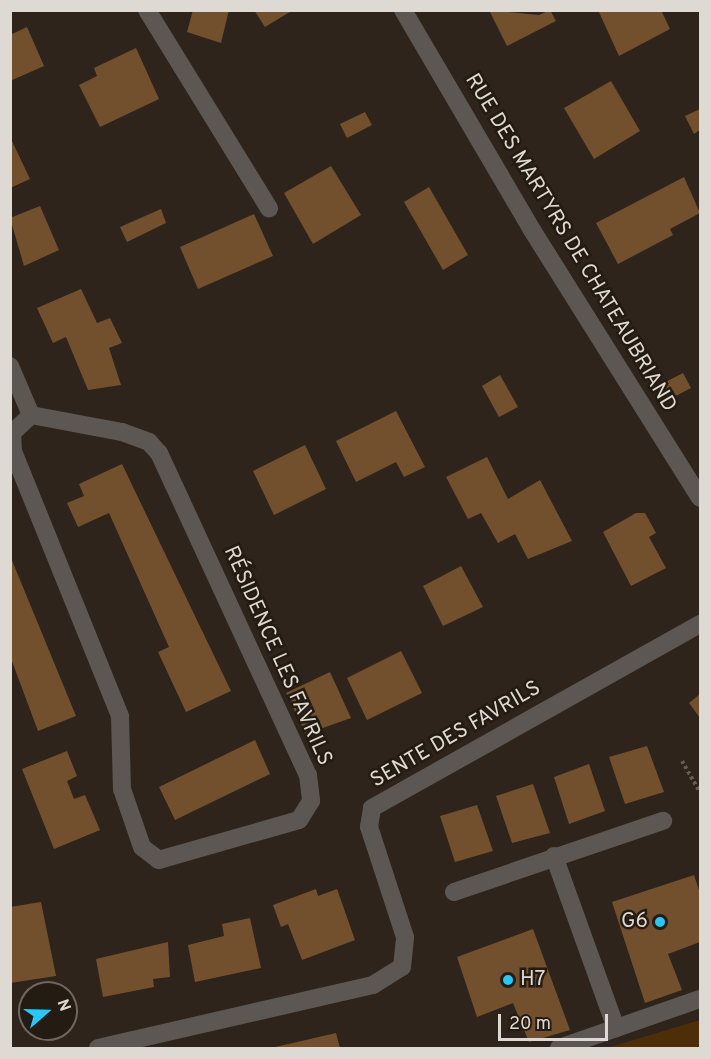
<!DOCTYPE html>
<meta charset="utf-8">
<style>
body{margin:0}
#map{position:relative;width:711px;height:1059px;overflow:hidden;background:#2e241b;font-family:Overpass,sans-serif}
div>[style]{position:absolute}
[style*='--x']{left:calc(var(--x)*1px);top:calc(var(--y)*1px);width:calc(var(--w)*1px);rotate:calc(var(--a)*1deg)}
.green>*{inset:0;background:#4d2e09}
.building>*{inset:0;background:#73502d}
.path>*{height:4px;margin-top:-2px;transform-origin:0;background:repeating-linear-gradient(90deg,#645b53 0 3px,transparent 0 6px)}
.minor>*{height:18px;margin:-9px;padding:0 9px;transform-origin:9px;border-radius:9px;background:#5c5752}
.dots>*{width:16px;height:16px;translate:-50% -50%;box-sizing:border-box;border:3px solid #241b12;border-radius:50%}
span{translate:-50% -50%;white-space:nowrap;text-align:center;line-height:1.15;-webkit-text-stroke:5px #241b12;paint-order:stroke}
.street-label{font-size:21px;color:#dfd9d3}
.poi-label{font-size:21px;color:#dfd9d3}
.right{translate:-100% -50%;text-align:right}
.left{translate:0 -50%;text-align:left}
.frame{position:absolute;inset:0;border:12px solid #dfd9d3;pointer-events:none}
.north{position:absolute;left:18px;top:981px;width:60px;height:60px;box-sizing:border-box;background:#241b12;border:2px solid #6f675f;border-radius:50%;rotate:70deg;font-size:16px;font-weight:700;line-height:24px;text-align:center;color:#dfd9d3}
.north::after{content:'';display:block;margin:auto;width:21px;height:27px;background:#21c9fd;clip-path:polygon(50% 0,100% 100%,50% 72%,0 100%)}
.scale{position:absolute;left:498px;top:1014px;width:110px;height:27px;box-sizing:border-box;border:3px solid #dfd9d3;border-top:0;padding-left:8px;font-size:18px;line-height:21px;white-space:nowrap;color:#dfd9d3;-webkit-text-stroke:4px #241b12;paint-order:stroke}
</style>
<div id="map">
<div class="green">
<i style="clip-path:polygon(700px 1020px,700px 1046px,694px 1048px,607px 1048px)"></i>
</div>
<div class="building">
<i style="clip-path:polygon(193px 10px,229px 10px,221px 43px,187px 32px)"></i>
<i style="clip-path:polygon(254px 10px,293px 10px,265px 27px)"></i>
<i style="clip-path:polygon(489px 10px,539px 15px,550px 10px,556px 21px,507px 46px)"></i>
<i style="clip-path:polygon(598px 10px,661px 10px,670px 29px,619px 56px)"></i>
<i style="clip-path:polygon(27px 27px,44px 66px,10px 81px,10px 35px)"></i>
<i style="clip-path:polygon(136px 48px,159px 99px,100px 127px,79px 85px,97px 76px,94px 68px)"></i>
<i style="clip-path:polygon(611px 81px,640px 131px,594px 159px,564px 108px)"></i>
<i style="clip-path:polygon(700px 109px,700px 130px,694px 134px,685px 116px)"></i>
<i style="clip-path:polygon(365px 112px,372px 125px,347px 138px,340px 124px)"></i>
<i style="clip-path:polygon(10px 137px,30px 179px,10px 188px)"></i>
<i style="clip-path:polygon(331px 166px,361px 215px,313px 244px,284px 193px)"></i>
<i style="clip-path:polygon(684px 177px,700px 213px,670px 229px,673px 235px,618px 264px,596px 223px)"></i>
<i style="clip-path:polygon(429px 187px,468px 255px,443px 270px,404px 202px)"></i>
<i style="clip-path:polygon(40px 206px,59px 250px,24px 266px,10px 218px)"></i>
<i style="clip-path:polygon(161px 209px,166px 223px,127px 242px,120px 227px)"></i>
<i style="clip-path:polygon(254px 214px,273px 256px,198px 289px,180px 247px)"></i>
<i style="clip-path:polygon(81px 289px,97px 323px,110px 318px,122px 343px,109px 348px,121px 385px,88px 390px,66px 337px,53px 343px,37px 308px)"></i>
<i style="clip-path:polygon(683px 373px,691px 388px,666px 401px,656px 387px)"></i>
<i style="clip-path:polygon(500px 375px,518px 407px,499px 417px,482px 386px)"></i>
<i style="clip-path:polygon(396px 411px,425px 467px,404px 477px,396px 462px,356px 482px,336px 441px)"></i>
<i style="clip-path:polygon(305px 445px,326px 489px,274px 515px,253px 471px)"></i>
<i style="clip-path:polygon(487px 457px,508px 499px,540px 480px,572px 541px,528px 559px,515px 534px,498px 543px,481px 513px,468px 519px,446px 477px)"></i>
<i style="clip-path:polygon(122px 464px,231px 691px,186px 712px,158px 652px,169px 647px,109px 513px,78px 527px,67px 503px,84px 496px,79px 484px)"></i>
<i style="clip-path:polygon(636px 513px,645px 513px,656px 533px,649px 537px,666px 568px,631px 586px,603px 532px)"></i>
<i style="clip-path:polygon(11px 558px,76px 716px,38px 731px,10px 656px)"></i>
<i style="clip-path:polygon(461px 566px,483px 607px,443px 626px,423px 586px)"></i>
<i style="clip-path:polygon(401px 651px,422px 693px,367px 720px,347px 678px)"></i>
<i style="clip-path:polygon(330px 672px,351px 718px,306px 734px,286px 693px)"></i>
<i style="clip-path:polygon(700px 694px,700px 718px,689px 703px)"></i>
<i style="clip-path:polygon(255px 740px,270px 774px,175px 820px,159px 787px)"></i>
<i style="clip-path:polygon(647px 746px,664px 792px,625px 804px,609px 757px)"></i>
<i style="clip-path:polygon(67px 751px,77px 776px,67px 781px,74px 799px,85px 795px,100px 830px,54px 849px,22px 769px)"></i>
<i style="clip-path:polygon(589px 764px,605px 811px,569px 824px,554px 777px)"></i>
<i style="clip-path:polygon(533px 784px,550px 833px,512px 843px,496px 796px)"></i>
<i style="clip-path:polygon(477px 805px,493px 851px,455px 862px,440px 816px)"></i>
<i style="clip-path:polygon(694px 875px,700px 893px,700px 942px,668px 954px,682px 990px,645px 1003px,612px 902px)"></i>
<i style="clip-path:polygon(316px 889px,318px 896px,337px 889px,355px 940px,302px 960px,288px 924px,281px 927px,273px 905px)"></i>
<i style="clip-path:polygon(41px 902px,56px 976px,10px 983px,10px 907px)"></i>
<i style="clip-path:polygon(250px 918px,261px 968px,195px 982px,188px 945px,224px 936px,222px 924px)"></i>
<i style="clip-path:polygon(533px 929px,570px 1030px,529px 1042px,513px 1003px,477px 1017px,457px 957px)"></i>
<i style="clip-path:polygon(168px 942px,170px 977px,153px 979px,154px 987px,103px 997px,96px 959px)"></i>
<i style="clip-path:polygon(336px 1033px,340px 1048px,271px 1048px)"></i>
</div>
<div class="path">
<i style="--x:682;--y:761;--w:36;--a:60"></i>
</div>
<div class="minor">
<i style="--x:147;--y:10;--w:233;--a:58.4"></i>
<i style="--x:403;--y:10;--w:255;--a:59.6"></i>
<i style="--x:532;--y:230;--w:316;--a:57.9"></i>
<i style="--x:10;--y:366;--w:53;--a:66.8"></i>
<i style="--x:31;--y:415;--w:93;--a:10.6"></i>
<i style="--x:122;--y:432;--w:29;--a:20"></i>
<i style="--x:149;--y:442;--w:15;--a:48"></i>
<i style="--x:159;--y:453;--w:355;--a:65.2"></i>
<i style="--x:308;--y:775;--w:26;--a:83"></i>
<i style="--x:311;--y:801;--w:22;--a:122"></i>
<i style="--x:299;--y:820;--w:146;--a:164.1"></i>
<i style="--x:159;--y:860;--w:21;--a:-143"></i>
<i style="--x:142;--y:847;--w:61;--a:-109"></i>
<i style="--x:122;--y:789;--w:73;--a:-91.6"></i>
<i style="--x:120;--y:716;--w:286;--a:-112"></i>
<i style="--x:13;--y:451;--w:18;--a:-93"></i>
<i style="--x:12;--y:433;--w:26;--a:-43"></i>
<i style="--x:554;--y:856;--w:183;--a:70.2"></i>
<i style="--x:454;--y:892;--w:221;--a:-18.8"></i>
<i style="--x:98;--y:1048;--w:282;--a:-12.9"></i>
<i style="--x:373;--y:985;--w:34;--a:-32"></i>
<i style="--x:402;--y:967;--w:30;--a:-84"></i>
<i style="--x:405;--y:937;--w:116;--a:-108.1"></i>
<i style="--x:369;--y:827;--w:19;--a:-81"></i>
<i style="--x:372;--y:808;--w:376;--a:-29.3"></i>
<i style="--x:559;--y:1048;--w:149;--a:-19.2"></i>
</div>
<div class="dots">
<i style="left:660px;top:922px;background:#21c9fd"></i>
<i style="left:508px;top:980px;background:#21c9fd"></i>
</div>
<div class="street-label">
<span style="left:570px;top:243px;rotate:59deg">RUE DES MARTYRS DE CHATEAUBRIAND</span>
<span style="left:277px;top:656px;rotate:66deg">RÉSIDENCE LES FAVRILS</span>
<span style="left:456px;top:735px;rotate:-30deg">SENTE DES FAVRILS</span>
</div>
<div class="poi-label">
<span class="right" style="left:648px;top:922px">G6</span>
<span class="left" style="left:520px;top:980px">H7</span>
</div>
<div class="frame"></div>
<div class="north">N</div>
<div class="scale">20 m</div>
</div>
